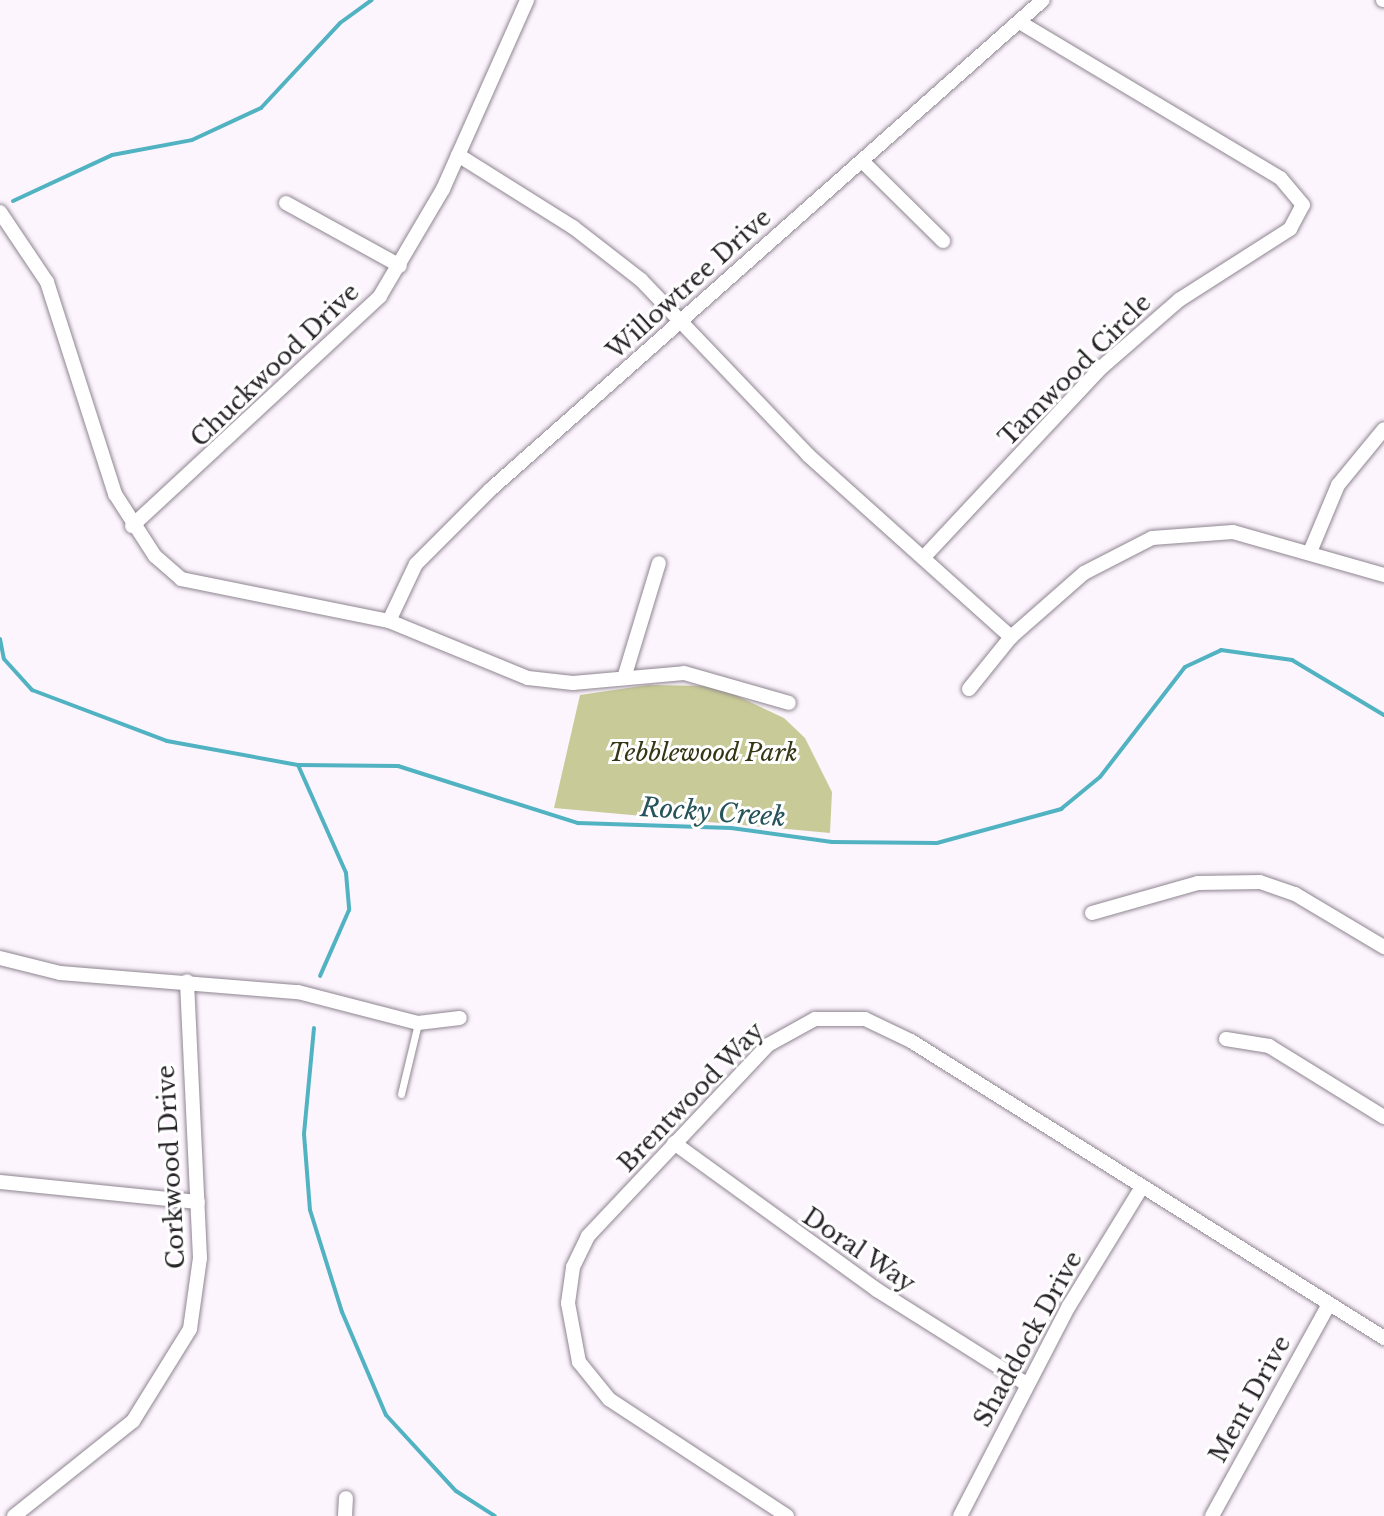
<!DOCTYPE html>
<style>
body{margin:0}
#map{position:relative;width:1384px;height:1516px;overflow:hidden;background:#fdf5fe;font-family:"Libre Baskerville",serif}
div>[style]{position:absolute}
[style*='--x']{left:calc(var(--x)*1px);top:calc(var(--y)*1px);width:calc(var(--w)*1px);rotate:calc(var(--a)*1deg)}
.green>*{inset:0;background:#c8cb97}
.stream>*{height:4px;margin:-2px;padding:0 2px;transform-origin:2px;border-radius:2px;background:#51b3c2}
.roads{filter:drop-shadow(0 0 2px #8e8590) drop-shadow(0 0 2px #8e8590)}
.service>*{height:7px;margin:-3.5px;padding:0 3.5px;transform-origin:3.5px;border-radius:3.5px;background:#fff}
.minor>*{height:14px;margin:-7px;padding:0 7px;transform-origin:7px;border-radius:7px;background:#fff}
span{translate:-50% -50%;white-space:nowrap;text-align:center;line-height:1.15;-webkit-text-stroke:6px #fff;paint-order:stroke}
.street-label{font-size:24px;color:#282428}
.park-label{font-size:24px;color:#353616;font-style:italic}
.water-label{font-size:26px;color:#27535a;font-style:italic}
</style>
<div id="map">
<div class="green">
<i style="clip-path:polygon(648px 685px,716px 686px,784px 718px,805px 738px,832px 792px,830px 833px,554px 808px,580px 695px)"></i>
</div>
<div class="stream">
<i style="--x:13;--y:201;--w:109;--a:-24.9"></i>
<i style="--x:112;--y:155;--w:81;--a:-10.6"></i>
<i style="--x:192;--y:140;--w:76;--a:-24.9"></i>
<i style="--x:261;--y:108;--w:116;--a:-47.1"></i>
<i style="--x:340;--y:23;--w:39;--a:-36"></i>
<i style="--x:0;--y:639;--w:20;--a:79"></i>
<i style="--x:4;--y:659;--w:42;--a:47.9"></i>
<i style="--x:32;--y:690;--w:144;--a:20.7"></i>
<i style="--x:167;--y:741;--w:133;--a:10.4"></i>
<i style="--x:298;--y:765;--w:100;--a:0.6"></i>
<i style="--x:398;--y:766;--w:189;--a:17.6"></i>
<i style="--x:578;--y:823;--w:153;--a:1.9"></i>
<i style="--x:731;--y:828;--w:102;--a:7.9"></i>
<i style="--x:832;--y:842;--w:105;--a:0.5"></i>
<i style="--x:937;--y:843;--w:129;--a:-15.3"></i>
<i style="--x:1061;--y:809;--w:50;--a:-39.4"></i>
<i style="--x:1100;--y:777;--w:139;--a:-52.3"></i>
<i style="--x:1185;--y:667;--w:40;--a:-25"></i>
<i style="--x:1221;--y:650;--w:72;--a:8"></i>
<i style="--x:1292;--y:660;--w:107;--a:30.9"></i>
<i style="--x:298;--y:765;--w:118;--a:66"></i>
<i style="--x:346;--y:873;--w:37;--a:85"></i>
<i style="--x:349;--y:910;--w:72;--a:113.7"></i>
<i style="--x:314;--y:1028;--w:106;--a:95.4"></i>
<i style="--x:304;--y:1134;--w:76;--a:85.5"></i>
<i style="--x:310;--y:1210;--w:107;--a:72.6"></i>
<i style="--x:342;--y:1312;--w:112;--a:66.9"></i>
<i style="--x:386;--y:1415;--w:103;--a:47.4"></i>
<i style="--x:456;--y:1491;--w:46;--a:32.7"></i>
</div>
<div class="roads">
<div class="service">
<i style="--x:401;--y:1094;--w:73;--a:-76.5"></i>
</div>
<div class="minor">
<i style="--x:1383;--y:0;--w:1;--a:0"></i>
<i style="--x:458;--y:155;--w:136;--a:32.1"></i>
<i style="--x:573;--y:227;--w:86;--a:37.9"></i>
<i style="--x:641;--y:280;--w:242;--a:46.3"></i>
<i style="--x:808;--y:455;--w:273;--a:41.9"></i>
<i style="--x:862;--y:161;--w:114;--a:44.6"></i>
<i style="--x:286;--y:203;--w:130;--a:28.9"></i>
<i style="--x:0;--y:212;--w:84;--a:56.1"></i>
<i style="--x:47;--y:282;--w:223;--a:72.2"></i>
<i style="--x:115;--y:494;--w:74;--a:57.2"></i>
<i style="--x:155;--y:556;--w:35;--a:41"></i>
<i style="--x:181;--y:579;--w:212;--a:11.4"></i>
<i style="--x:389;--y:621;--w:150;--a:22.3"></i>
<i style="--x:528;--y:678;--w:45;--a:6.3"></i>
<i style="--x:573;--y:683;--w:111;--a:-5.1"></i>
<i style="--x:684;--y:673;--w:109;--a:15.9"></i>
<i style="--x:132;--y:526;--w:338;--a:-42.8"></i>
<i style="--x:380;--y:296;--w:124;--a:-59.5"></i>
<i style="--x:443;--y:189;--w:207;--a:-66"></i>
<i style="--x:1310;--y:552;--w:73;--a:-67.3"></i>
<i style="--x:1338;--y:485;--w:72;--a:-50.6"></i>
<i style="--x:924;--y:557;--w:260;--a:-46.9"></i>
<i style="--x:1102;--y:367;--w:102;--a:-41"></i>
<i style="--x:1179;--y:300;--w:132;--a:-32.6"></i>
<i style="--x:1290;--y:229;--w:27;--a:-62"></i>
<i style="--x:1303;--y:205;--w:35;--a:-130"></i>
<i style="--x:1280;--y:178;--w:304;--a:-149.1"></i>
<i style="--x:389;--y:621;--w:63;--a:-64.7"></i>
<i style="--x:416;--y:564;--w:106;--a:-45"></i>
<i style="--x:491;--y:489;--w:737;--a:-41.54"></i>
<i style="--x:624;--y:678;--w:120;--a:-73.1"></i>
<i style="--x:969;--y:689;--w:67;--a:-51.1"></i>
<i style="--x:1011;--y:637;--w:97;--a:-41.2"></i>
<i style="--x:1084;--y:573;--w:76;--a:-27.2"></i>
<i style="--x:1152;--y:538;--w:81;--a:-4.2"></i>
<i style="--x:1233;--y:532;--w:157;--a:15.9"></i>
<i style="--x:1092;--y:913;--w:110;--a:-15.8"></i>
<i style="--x:1198;--y:883;--w:62;--a:-0.9"></i>
<i style="--x:1260;--y:882;--w:37;--a:19"></i>
<i style="--x:1295;--y:894;--w:104;--a:30.8"></i>
<i style="--x:0;--y:958;--w:62;--a:14"></i>
<i style="--x:60;--y:973;--w:239;--a:4.6"></i>
<i style="--x:298;--y:992;--w:124;--a:14.5"></i>
<i style="--x:418;--y:1023;--w:42;--a:-6.8"></i>
<i style="--x:1226;--y:1039;--w:44;--a:9.2"></i>
<i style="--x:1269;--y:1046;--w:135;--a:31.7"></i>
<i style="--x:674;--y:1143;--w:251;--a:35.9"></i>
<i style="--x:877;--y:1290;--w:176;--a:32.2"></i>
<i style="--x:0;--y:1182;--w:199;--a:5.8"></i>
<i style="--x:14;--y:1516;--w:152;--a:-38.6"></i>
<i style="--x:133;--y:1421;--w:108;--a:-58.2"></i>
<i style="--x:190;--y:1329;--w:72;--a:-82"></i>
<i style="--x:200;--y:1258;--w:277;--a:-92.7"></i>
<i style="--x:345;--y:1516;--w:18;--a:-87"></i>
<i style="--x:787;--y:1516;--w:213;--a:-146.7"></i>
<i style="--x:609;--y:1399;--w:48;--a:-129"></i>
<i style="--x:579;--y:1362;--w:60;--a:-100.6"></i>
<i style="--x:568;--y:1303;--w:36;--a:-82"></i>
<i style="--x:573;--y:1267;--w:34;--a:-64"></i>
<i style="--x:588;--y:1236;--w:262;--a:-46.7"></i>
<i style="--x:768;--y:1045;--w:54;--a:-29"></i>
<i style="--x:815;--y:1019;--w:50;--a:0"></i>
<i style="--x:865;--y:1019;--w:51;--a:25.6"></i>
<i style="--x:911;--y:1041;--w:559;--a:32.12"></i>
<i style="--x:960;--y:1516;--w:237;--a:-62.6"></i>
<i style="--x:1069;--y:1306;--w:140;--a:-58.5"></i>
<i style="--x:1212;--y:1516;--w:242;--a:-61.1"></i>
</div>
</div>
<div class="street-label">
<span style="left:689px;top:284px;rotate:-42deg">Willowtree Drive</span>
<span style="left:275px;top:365px;rotate:-44deg">Chuckwood Drive</span>
<span style="left:1075px;top:370px;rotate:-45deg">Tamwood Circle</span>
<span style="left:691px;top:1097px;rotate:-46deg">Brentwood Way</span>
<span style="left:171px;top:1167px;rotate:-93deg">Corkwood Drive</span>
<span style="left:859px;top:1250px;rotate:34deg">Doral Way</span>
<span style="left:1028px;top:1339px;rotate:-61deg">Shaddock Drive</span>
<span style="left:1250px;top:1399px;rotate:-61deg">Ment Drive</span>
</div>
<div class="park-label">
<span style="left:703px;top:753px">Tebblewood Park</span>
</div>
<div class="water-label">
<span style="left:713px;top:813px;rotate:4deg">Rocky Creek</span>
</div>
</div>
